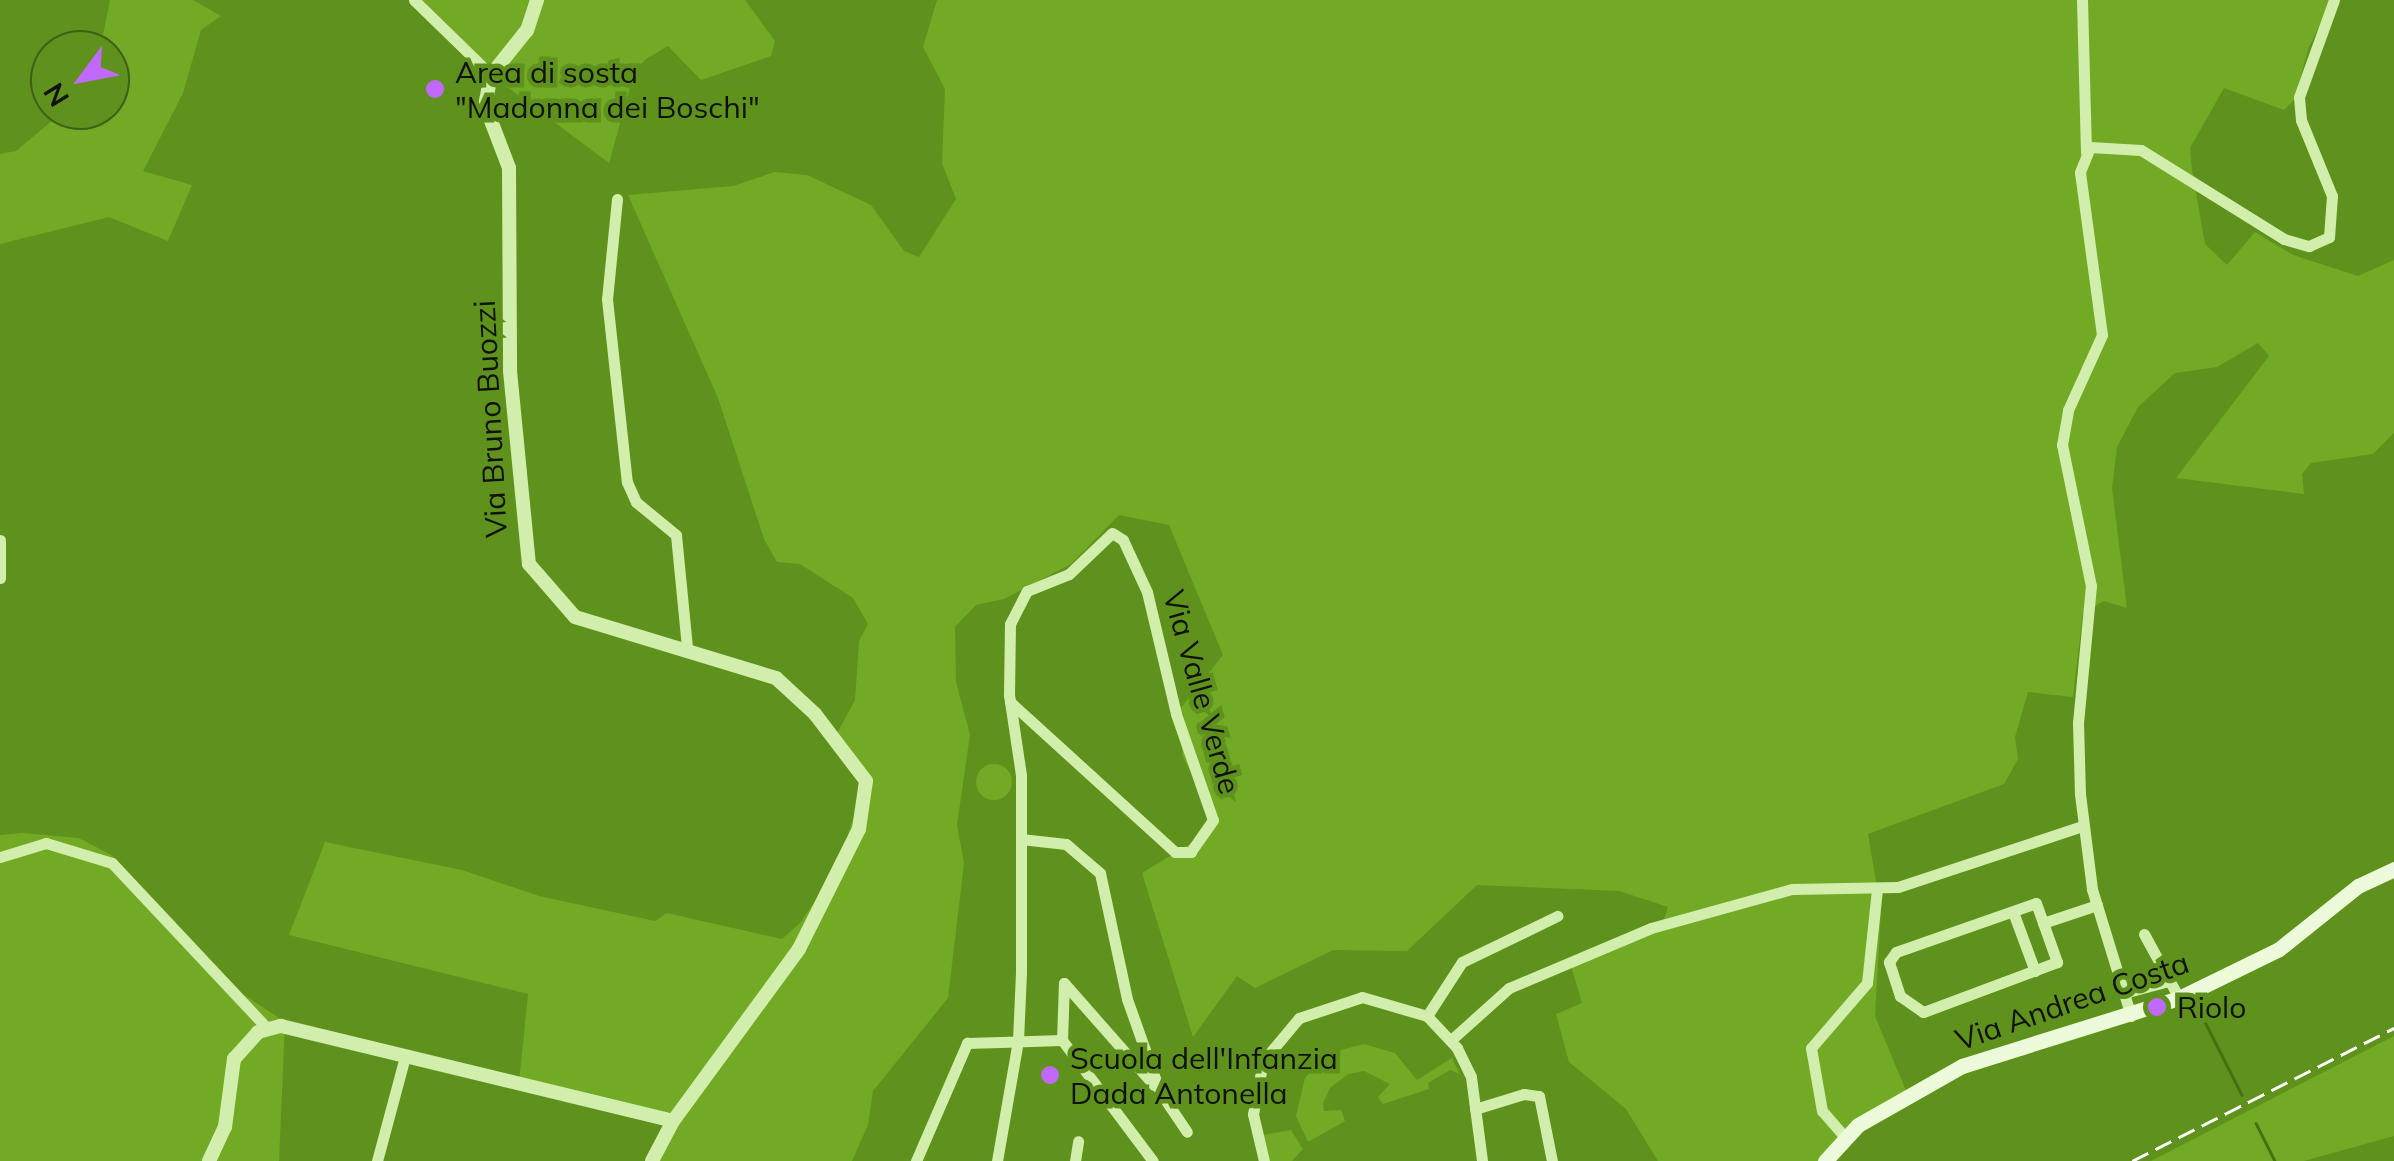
<!DOCTYPE html>
<style>
body{margin:0}
#map{position:relative;width:2394px;height:1161px;overflow:hidden;background:#5e921c;font-family:Mulish,sans-serif}
div>[style]{position:absolute}
[style*='--x']{left:calc(var(--x)*1px);top:calc(var(--y)*1px);width:calc(var(--w)*1px);rotate:calc(var(--a)*1deg)}
.green>*{inset:0;background:#72aa25}
.round{border-radius:50%}
.stream>*{height:2.5px;margin:-1.25px;padding:0 1.25px;transform-origin:1.25px;border-radius:1.25px;background:#467013}
.minor>*{height:11px;margin:-5.5px;padding:0 5.5px;transform-origin:5.5px;border-radius:5.5px;background:#d2eeac}
.tertiary>*{height:14px;margin:-7px;padding:0 7px;transform-origin:7px;border-radius:7px;background:#d2eeac}
.secondary>*{height:15px;margin:-7.5px;padding:0 7.5px;transform-origin:7.5px;border-radius:7.5px;background:#ecfad9}
.rail>*{height:2.5px;margin-top:-1.25px;transform-origin:0;background:repeating-linear-gradient(90deg,#fff 0 18px,transparent 0 26px)}
.dots>*{width:28px;height:28px;translate:-50% -50%;box-sizing:border-box;border:5px solid #5e921c;border-radius:50%}
span{translate:-50% -50%;white-space:nowrap;text-align:center;line-height:1.15;-webkit-text-stroke:9px #5e921c;paint-order:stroke}
.poi-label{font-size:30px;color:#111}
.left{translate:0 -50%;text-align:left}
.street-label{font-size:30px;color:#111}
.north{position:absolute;left:30px;top:30px;width:100px;height:100px;box-sizing:border-box;background:#5e921c;border:2px solid #3f5e18;border-radius:50%;rotate:238deg;font-size:28px;font-weight:700;line-height:40px;text-align:center;color:#111}
.north::after{content:'';display:block;margin:auto;width:35px;height:45px;background:#c169ff;clip-path:polygon(50% 0,100% 100%,50% 72%,0 100%)}
</style>
<div id="map">
<div class="green">
<i style="clip-path:polygon(110px 0,193px 0,221px 16px,201px 30px,183px 93px,143px 171px,192px 185px,168px 241px,109px 217px,0 244px,0 154px,16px 151px,65px 110px,110px 110px,110px 50px,100px 50px)"></i>
<i style="clip-path:polygon(417px 0,745px 0,775px 41px,771px 56px,701px 80px,668px 46px,646px 59px,635px 70px,609px 163px,478px 65px)"></i>
<i style="clip-path:polygon(937px 0,2332px 0,2308px 49px,2295px 99px,2284px 110px,2224px 88px,2190px 148px,2192px 170px,2205px 244px,2227px 265px,2255px 232px,2293px 255px,2358px 276px,2394px 260px,2394px 433px,2373px 454px,2311px 463px,2302px 474px,2304px 494px,2176px 478px,2269px 356px,2258px 343px,2217px 367px,2175px 373px,2138px 407px,2117px 447px,2112px 488px,2127px 608px,2104px 601px,2083px 613px,2073px 697px,2028px 692px,2015px 737px,2018px 759px,2004px 784px,1868px 834px,1881px 911px,1875px 1016px,1907px 1093px,1827px 1161px,1658px 1161px,1626px 1109px,1569px 1062px,1556px 1014px,1582px 1003px,1570px 962px,1662px 925px,1668px 907px,1619px 891px,1477px 885px,1407px 951px,1333px 950px,1255px 988px,1237px 976px,1193px 1037px,1142px 873px,1198px 839px,1208px 820px,1205px 799px,1183px 757px,1177px 713px,1223px 655px,1169px 525px,1119px 515px,1071px 564px,1004px 599px,976px 605px,955px 627px,956px 682px,970px 735px,957px 825px,964px 863px,948px 998px,873px 1091px,868px 1125px,852px 1161px,654px 1161px,669px 1126px,519px 1082px,528px 994px,289px 935px,325px 842px,462px 870px,539px 896px,655px 921px,667px 913px,782px 939px,800px 923px,838px 868px,863px 785px,834px 739px,855px 700px,859px 641px,868px 624px,853px 598px,800px 564px,777px 562px,764px 539px,718px 398px,628px 195px,733px 186px,775px 172px,807px 175px,871px 205px,904px 251px,919px 257px,956px 199px,942px 163px,945px 89px,923px 47px)"></i>
<i class="round" style="left:976px;top:764px;width:36px;height:36px"></i>
<i style="clip-path:polygon(22px 833px,79px 838px,113px 856px,226px 983px,285px 1022px,279px 1161px,0 1161px,0 835px)"></i>
<i style="clip-path:polygon(2394px 1036px,2394px 1136px,2304px 1161px,2151px 1161px)"></i>
<i style="clip-path:polygon(1364px 1044px,1395px 1053px,1417px 1080px,1452px 1058px,1460px 1074px,1450px 1070px,1428px 1083px,1429px 1089px,1383px 1104px,1378px 1097px,1390px 1084px,1364px 1071px,1348px 1074px,1330px 1088px,1323px 1103px,1324px 1111px,1341px 1110px,1345px 1121px,1308px 1142px,1296px 1116px,1305px 1078px,1326px 1054px)"></i>
<i style="clip-path:polygon(1291px 1130px,1303px 1149px,1292px 1161px,1270px 1161px,1263px 1135px)"></i>
</div>
<div class="stream">
<i style="--x:2194;--y:1000;--w:106;--a:63.2"></i>
<i style="--x:2256;--y:1123;--w:42;--a:63.4"></i>
</div>
<div class="minor">
<i style="--x:414;--y:0;--w:107;--a:44.2"></i>
<i style="--x:2082;--y:0;--w:152;--a:88.5"></i>
<i style="--x:617;--y:199;--w:100;--a:95.7"></i>
<i style="--x:607;--y:299;--w:184;--a:83.8"></i>
<i style="--x:627;--y:482;--w:22;--a:66"></i>
<i style="--x:636;--y:502;--w:52;--a:39.5"></i>
<i style="--x:676;--y:535;--w:114;--a:84.4"></i>
<i style="--x:0;--y:540;--w:38;--a:90"></i>
<i style="--x:1021;--y:839;--w:45;--a:6.3"></i>
<i style="--x:1066;--y:844;--w:45;--a:40.5"></i>
<i style="--x:1100;--y:873;--w:129;--a:77.9"></i>
<i style="--x:1127;--y:999;--w:99;--a:70.5"></i>
<i style="--x:1160;--y:1092;--w:48;--a:56"></i>
<i style="--x:0;--y:857;--w:48;--a:-16.9"></i>
<i style="--x:46;--y:843;--w:69;--a:16.9"></i>
<i style="--x:112;--y:863;--w:226;--a:46.8"></i>
<i style="--x:2036;--y:903;--w:63;--a:70.4"></i>
<i style="--x:2057;--y:962;--w:143;--a:159.5"></i>
<i style="--x:1923;--y:1012;--w:28;--a:-145"></i>
<i style="--x:1900;--y:996;--w:36;--a:-108"></i>
<i style="--x:1889;--y:962;--w:12;--a:-55"></i>
<i style="--x:1896;--y:952;--w:148;--a:-19.3"></i>
<i style="--x:2013;--y:912;--w:63;--a:69.6"></i>
<i style="--x:2043;--y:923;--w:57;--a:-18.4"></i>
<i style="--x:2144;--y:934;--w:73;--a:61.3"></i>
<i style="--x:2124;--y:993;--w:46;--a:-15.3"></i>
<i style="--x:1427;--y:1016;--w:64;--a:-57.1"></i>
<i style="--x:1462;--y:962;--w:106;--a:-25.8"></i>
<i style="--x:2131;--y:1016;--w:133;--a:-107.1"></i>
<i style="--x:2092;--y:889;--w:96;--a:-97.2"></i>
<i style="--x:2080;--y:794;--w:71;--a:-91.6"></i>
<i style="--x:2078;--y:723;--w:138;--a:-84.6"></i>
<i style="--x:2091;--y:586;--w:144;--a:-101.6"></i>
<i style="--x:2062;--y:445;--w:36;--a:-80"></i>
<i style="--x:2068;--y:410;--w:82;--a:-65.6"></i>
<i style="--x:2102;--y:335;--w:164;--a:-97.7"></i>
<i style="--x:2080;--y:172;--w:27;--a:-68"></i>
<i style="--x:2090;--y:147;--w:51;--a:3.4"></i>
<i style="--x:2141;--y:150;--w:168;--a:31.9"></i>
<i style="--x:2284;--y:239;--w:26;--a:16"></i>
<i style="--x:2309;--y:246;--w:22;--a:-24"></i>
<i style="--x:2329;--y:237;--w:41;--a:-85.8"></i>
<i style="--x:2332;--y:196;--w:82;--a:-112.2"></i>
<i style="--x:2301;--y:120;--w:23;--a:-95"></i>
<i style="--x:2299;--y:97;--w:103;--a:-70.2"></i>
<i style="--x:1062;--y:1040;--w:57;--a:-88"></i>
<i style="--x:1064;--y:983;--w:136;--a:48.6"></i>
<i style="--x:1451;--y:1040;--w:78;--a:-41.9"></i>
<i style="--x:1509;--y:988;--w:154;--a:-22.9"></i>
<i style="--x:1651;--y:928;--w:146;--a:-15.5"></i>
<i style="--x:1792;--y:889;--w:106;--a:-1.1"></i>
<i style="--x:1898;--y:887;--w:194;--a:-18.3"></i>
<i style="--x:1475;--y:1109;--w:51;--a:-17"></i>
<i style="--x:1524;--y:1094;--w:15;--a:8"></i>
<i style="--x:1539;--y:1096;--w:66;--a:78.7"></i>
<i style="--x:1844;--y:1136;--w:33;--a:-131"></i>
<i style="--x:1822;--y:1111;--w:64;--a:-99.9"></i>
<i style="--x:1811;--y:1048;--w:86;--a:-49.3"></i>
<i style="--x:1867;--y:983;--w:95;--a:-83.9"></i>
<i style="--x:377;--y:1161;--w:105;--a:-75"></i>
<i style="--x:916;--y:1161;--w:129;--a:-66.6"></i>
<i style="--x:967;--y:1043;--w:95;--a:-1.8"></i>
<i style="--x:1062;--y:1040;--w:151;--a:53.1"></i>
<i style="--x:997;--y:1161;--w:122;--a:-80.1"></i>
<i style="--x:1018;--y:1041;--w:68;--a:-87.5"></i>
<i style="--x:1021;--y:973;--w:198;--a:-90"></i>
<i style="--x:1021;--y:775;--w:81;--a:-98.5"></i>
<i style="--x:1009;--y:695;--w:71;--a:-89.2"></i>
<i style="--x:1010;--y:624;--w:37;--a:-63"></i>
<i style="--x:1027;--y:591;--w:45;--a:-22"></i>
<i style="--x:1069;--y:574;--w:59;--a:-43.6"></i>
<i style="--x:1112;--y:533;--w:13;--a:32"></i>
<i style="--x:1123;--y:540;--w:57;--a:65.2"></i>
<i style="--x:1147;--y:592;--w:125;--a:76.6"></i>
<i style="--x:1176;--y:714;--w:112;--a:70.8"></i>
<i style="--x:1213;--y:820;--w:39;--a:125"></i>
<i style="--x:1191;--y:852;--w:16;--a:180"></i>
<i style="--x:1175;--y:852;--w:223;--a:-137.7"></i>
<i style="--x:1075;--y:1161;--w:20;--a:-81"></i>
<i style="--x:1264;--y:1161;--w:48;--a:-103.2"></i>
<i style="--x:1253;--y:1114;--w:54;--a:-79.3"></i>
<i style="--x:1263;--y:1061;--w:56;--a:-50.1"></i>
<i style="--x:1299;--y:1018;--w:66;--a:-18.4"></i>
<i style="--x:1362;--y:997;--w:68;--a:16.3"></i>
<i style="--x:1427;--y:1016;--w:44;--a:46.8"></i>
<i style="--x:1457;--y:1048;--w:32;--a:64"></i>
<i style="--x:1471;--y:1077;--w:85;--a:82.5"></i>
</div>
<div class="tertiary">
<i style="--x:537;--y:0;--w:32;--a:108"></i>
<i style="--x:527;--y:30;--w:58;--a:128.7"></i>
<i style="--x:491;--y:75;--w:31;--a:101"></i>
<i style="--x:485;--y:105;--w:67;--a:69.1"></i>
<i style="--x:509;--y:168;--w:203;--a:89.7"></i>
<i style="--x:510;--y:371;--w:194;--a:84.4"></i>
<i style="--x:529;--y:564;--w:70;--a:49"></i>
<i style="--x:575;--y:617;--w:210;--a:16.9"></i>
<i style="--x:776;--y:678;--w:53;--a:42.7"></i>
<i style="--x:815;--y:714;--w:84;--a:52.7"></i>
<i style="--x:866;--y:781;--w:49;--a:98.3"></i>
<i style="--x:859;--y:829;--w:134;--a:116.6"></i>
<i style="--x:799;--y:949;--w:213;--a:126.2"></i>
<i style="--x:673;--y:1121;--w:45;--a:117.7"></i>
<i style="--x:209;--y:1161;--w:38;--a:-65"></i>
<i style="--x:225;--y:1127;--w:69;--a:-82.5"></i>
<i style="--x:234;--y:1059;--w:36;--a:-48"></i>
<i style="--x:258;--y:1032;--w:24;--a:-15"></i>
<i style="--x:281;--y:1026;--w:403;--a:13.6"></i>
</div>
<div class="secondary">
<i style="--x:1825;--y:1161;--w:49;--a:-47.5"></i>
<i style="--x:1858;--y:1125;--w:120;--a:-29.6"></i>
<i style="--x:1962;--y:1066;--w:227;--a:-17.4"></i>
<i style="--x:2179;--y:998;--w:111;--a:-26.1"></i>
<i style="--x:2279;--y:949;--w:101;--a:-38.6"></i>
<i style="--x:2358;--y:886;--w:40;--a:-25"></i>
</div>
<div class="rail">
<i style="--x:2132;--y:1161;--w:294;--a:-26.9"></i>
</div>
<div class="dots">
<i style="left:435px;top:89px;background:#c169ff"></i>
<i style="left:2157px;top:1007px;background:#c169ff"></i>
<i style="left:1050px;top:1075px;background:#c169ff"></i>
</div>
<div class="poi-label">
<span class="left" style="left:455px;top:89px">Area di sosta<br>"Madonna dei Boschi"</span>
<span class="left" style="left:2177px;top:1007px">Riolo</span>
<span class="left" style="left:1070px;top:1075px">Scuola dell'Infanzia<br>Dada Antonella</span>
</div>
<div class="street-label">
<span style="left:490px;top:419px;rotate:-93deg">Via Bruno Buozzi</span>
<span style="left:1202px;top:692px;rotate:74deg">Via Valle Verde</span>
<span style="left:2072px;top:1001px;rotate:-19deg">Via Andrea Costa</span>
</div>
<div class="north">N</div>
</div>
